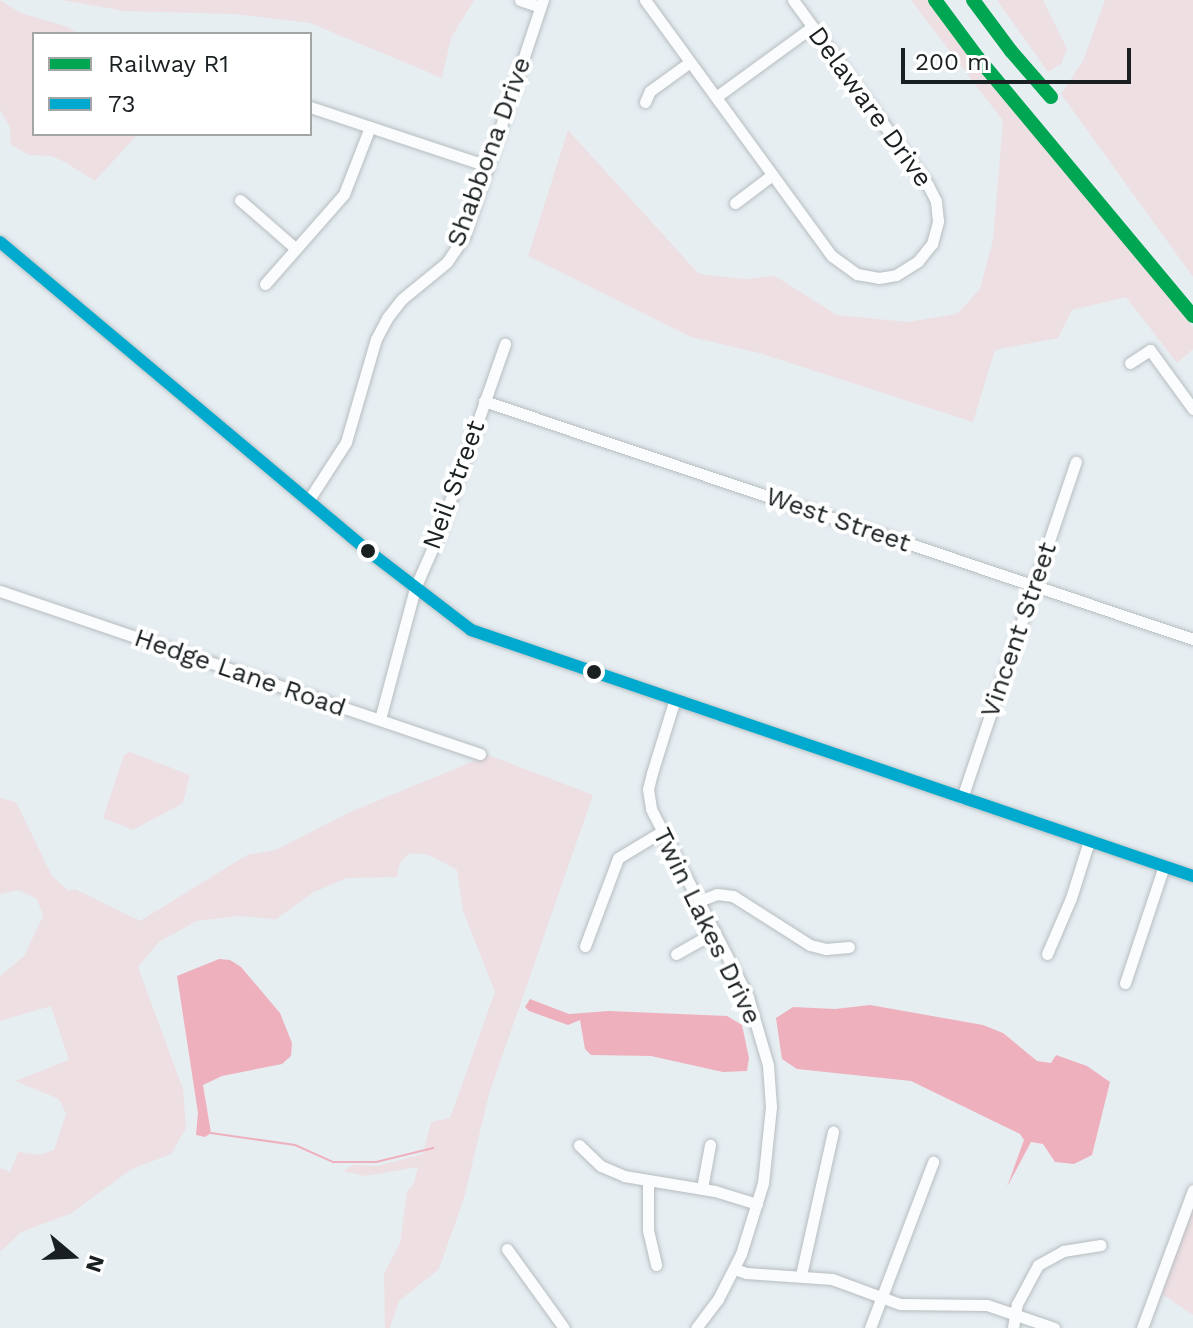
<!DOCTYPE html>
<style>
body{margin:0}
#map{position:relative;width:1193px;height:1328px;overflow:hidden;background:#e6eef2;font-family:"Work Sans",sans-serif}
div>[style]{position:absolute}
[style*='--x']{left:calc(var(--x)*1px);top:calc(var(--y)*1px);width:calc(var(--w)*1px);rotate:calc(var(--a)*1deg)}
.green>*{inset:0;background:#eedfe3}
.water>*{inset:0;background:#efb0bd}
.stream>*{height:2px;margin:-1px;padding:0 1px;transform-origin:1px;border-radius:1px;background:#efb0bd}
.roads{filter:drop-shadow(0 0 2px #b7bdc0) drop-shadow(0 0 2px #b7bdc0)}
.minor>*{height:11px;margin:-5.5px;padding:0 5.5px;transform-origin:5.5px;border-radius:5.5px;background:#fbfcfd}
.rail>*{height:2px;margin-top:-1px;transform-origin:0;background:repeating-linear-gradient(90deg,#c5c7c8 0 16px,transparent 0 24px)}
.bus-1>*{height:12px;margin:-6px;padding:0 6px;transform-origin:6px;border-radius:6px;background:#00a9ce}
.rail-1>*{height:14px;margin:-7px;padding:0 7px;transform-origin:7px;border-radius:7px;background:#00a651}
.dots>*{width:22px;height:22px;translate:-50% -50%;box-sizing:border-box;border:4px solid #fff;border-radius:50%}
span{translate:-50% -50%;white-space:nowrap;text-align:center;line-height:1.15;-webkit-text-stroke:8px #fff;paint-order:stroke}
.street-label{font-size:26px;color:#1a2022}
.legend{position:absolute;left:32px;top:32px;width:280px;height:104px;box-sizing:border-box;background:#fff;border:2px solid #a3a6a7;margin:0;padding:10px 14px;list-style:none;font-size:24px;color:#1a2022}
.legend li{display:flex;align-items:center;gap:16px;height:40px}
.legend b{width:40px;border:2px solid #a3a6a7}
.north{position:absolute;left:32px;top:1216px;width:80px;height:80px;-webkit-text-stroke:6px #fff;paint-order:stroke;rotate:109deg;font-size:22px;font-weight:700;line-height:32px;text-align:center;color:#1a2022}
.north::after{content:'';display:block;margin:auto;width:28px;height:36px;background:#1a2022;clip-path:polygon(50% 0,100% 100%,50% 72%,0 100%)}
.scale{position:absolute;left:901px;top:48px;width:230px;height:36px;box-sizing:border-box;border:4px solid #1a2022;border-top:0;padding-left:10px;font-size:24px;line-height:28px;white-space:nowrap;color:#1a2022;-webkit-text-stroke:6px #fff;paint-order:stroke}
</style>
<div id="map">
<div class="green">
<i style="clip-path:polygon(0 0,21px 13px,68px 27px,78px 34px,34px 34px,34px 134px,138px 134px,95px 181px,65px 162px,51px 156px,29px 155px,11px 145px,10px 127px,0 110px)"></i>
<i style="clip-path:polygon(62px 0,474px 0,451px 38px,442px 78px,310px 23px,234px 14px,124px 11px)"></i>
<i style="clip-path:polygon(911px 0,932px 0,1012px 106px,1193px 327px,1193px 349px,1177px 363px,1126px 297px,1072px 310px,1058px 338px,995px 350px,973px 422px,759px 353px,691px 337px,528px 256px,568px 130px,699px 274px,745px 279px,775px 276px,837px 315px,908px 322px,957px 314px,980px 289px,993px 240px,1003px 121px)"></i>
<i style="clip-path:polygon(997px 0,1043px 0,1067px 49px,1061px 64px,1048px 72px)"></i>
<i style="clip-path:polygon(1105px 0,1193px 0,1193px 277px,1061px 94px,1083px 61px)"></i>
<i style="clip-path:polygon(130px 752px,190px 775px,183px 803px,133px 830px,103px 818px,124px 755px)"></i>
<i style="clip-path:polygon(488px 755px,593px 795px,489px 1094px,464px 1198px,439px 1269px,399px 1301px,390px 1328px,385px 1328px,384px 1274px,400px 1243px,407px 1191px,414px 1184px,418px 1167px,365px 1176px,343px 1171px,353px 1165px,378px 1166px,423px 1154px,431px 1122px,450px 1118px,495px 992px,463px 911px,457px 870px,429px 855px,410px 853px,400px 862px,397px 877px,347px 878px,314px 892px,276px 919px,239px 916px,197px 921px,159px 942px,138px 967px,183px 1089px,186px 1128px,171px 1154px,132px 1169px,70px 1214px,21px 1232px,0 1252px,0 1168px,10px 1172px,18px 1152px,40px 1155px,54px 1150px,66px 1114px,59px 1099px,15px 1081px,69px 1060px,51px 1006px,0 1021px,0 976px,24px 956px,43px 916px,37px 899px,19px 890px,0 894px,0 798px,16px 802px,52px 876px,69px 891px,75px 889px,140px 921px,247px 855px,276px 850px,348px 813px)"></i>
<i style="clip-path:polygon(1193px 1203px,1193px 1315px,1159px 1292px)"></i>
</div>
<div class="water">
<i style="clip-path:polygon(219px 959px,230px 960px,241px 967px,280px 1013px,292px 1043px,291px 1056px,282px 1064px,222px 1076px,203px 1085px,211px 1133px,205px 1137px,196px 1135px,198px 1113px,177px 976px)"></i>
<i style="clip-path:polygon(530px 999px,569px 1014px,609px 1011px,727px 1016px,742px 1025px,749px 1058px,747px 1071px,723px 1072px,651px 1056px,591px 1055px,585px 1049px,580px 1020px,568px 1025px,529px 1011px,525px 1007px)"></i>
<i style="clip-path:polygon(870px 1005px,983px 1025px,1003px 1033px,1037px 1061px,1051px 1063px,1056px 1055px,1087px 1066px,1110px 1082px,1092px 1155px,1074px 1164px,1055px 1162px,1043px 1144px,1031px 1142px,1007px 1187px,1024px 1140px,1020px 1134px,911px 1081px,797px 1069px,782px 1059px,776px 1018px,793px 1007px,835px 1009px)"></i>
</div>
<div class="stream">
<i style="--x:211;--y:1133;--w:85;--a:8.1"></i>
<i style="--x:295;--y:1145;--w:42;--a:24.1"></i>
<i style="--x:333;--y:1162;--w:43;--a:0"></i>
<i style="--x:376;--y:1162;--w:59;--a:-13.8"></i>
</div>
<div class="roads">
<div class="minor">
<i style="--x:520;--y:0;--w:21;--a:19"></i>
<i style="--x:645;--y:0;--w:317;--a:53.9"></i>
<i style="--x:832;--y:256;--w:31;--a:36"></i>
<i style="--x:857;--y:274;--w:22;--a:10"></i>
<i style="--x:879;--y:278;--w:17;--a:-10"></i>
<i style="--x:896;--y:275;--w:26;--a:-32"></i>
<i style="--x:918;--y:261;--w:22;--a:-51"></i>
<i style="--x:932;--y:244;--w:24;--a:-75"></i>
<i style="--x:938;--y:221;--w:20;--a:-96"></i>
<i style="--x:936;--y:201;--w:18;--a:-117"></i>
<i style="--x:928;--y:185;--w:229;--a:-126.1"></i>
<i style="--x:716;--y:97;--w:119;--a:-36.1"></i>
<i style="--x:645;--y:102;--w:12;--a:-66"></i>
<i style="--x:650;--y:91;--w:49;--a:-35.9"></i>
<i style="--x:310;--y:107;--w:187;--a:18.4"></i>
<i style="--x:240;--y:200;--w:73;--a:41.1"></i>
<i style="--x:735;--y:203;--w:46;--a:-37.1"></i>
<i style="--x:0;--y:242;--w:474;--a:40"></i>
<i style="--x:363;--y:547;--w:136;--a:37.5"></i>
<i style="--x:471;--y:630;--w:763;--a:18.82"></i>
<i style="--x:265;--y:284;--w:120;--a:-48.7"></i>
<i style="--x:344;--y:194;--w:72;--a:-68.8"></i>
<i style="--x:1130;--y:363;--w:24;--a:-33"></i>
<i style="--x:1150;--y:350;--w:73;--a:53.9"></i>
<i style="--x:484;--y:401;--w:748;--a:18.56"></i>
<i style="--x:308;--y:501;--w:70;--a:-57.2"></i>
<i style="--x:346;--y:442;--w:107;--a:-73.8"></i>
<i style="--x:376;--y:339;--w:24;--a:-62"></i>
<i style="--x:387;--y:318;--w:24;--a:-52"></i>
<i style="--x:402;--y:299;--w:58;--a:-39.4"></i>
<i style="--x:447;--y:262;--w:30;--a:-56"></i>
<i style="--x:464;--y:237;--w:250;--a:-71.6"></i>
<i style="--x:0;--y:591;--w:507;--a:18.76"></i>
<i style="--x:674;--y:702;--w:74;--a:107.2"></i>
<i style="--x:652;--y:773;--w:16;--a:104"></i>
<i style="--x:648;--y:789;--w:20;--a:81"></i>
<i style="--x:651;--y:809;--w:212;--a:62.7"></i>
<i style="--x:748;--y:997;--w:71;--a:73.6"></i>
<i style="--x:768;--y:1065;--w:42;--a:85.9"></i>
<i style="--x:771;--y:1107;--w:76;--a:96"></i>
<i style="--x:763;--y:1183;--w:74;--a:107.2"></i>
<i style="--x:741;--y:1254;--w:51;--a:117.1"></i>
<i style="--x:718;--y:1299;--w:36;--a:127"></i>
<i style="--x:380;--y:719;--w:136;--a:-75"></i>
<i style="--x:415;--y:588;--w:55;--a:-66.3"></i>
<i style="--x:437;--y:538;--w:206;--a:-70.7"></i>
<i style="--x:962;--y:798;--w:355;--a:-71.3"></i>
<i style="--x:699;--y:901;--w:19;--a:-21"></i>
<i style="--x:717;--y:894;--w:16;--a:7"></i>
<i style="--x:733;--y:896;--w:91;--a:32.5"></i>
<i style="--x:810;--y:945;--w:16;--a:14"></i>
<i style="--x:826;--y:949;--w:23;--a:-5"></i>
<i style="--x:585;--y:946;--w:94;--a:-69.4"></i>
<i style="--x:618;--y:858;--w:50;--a:-31.2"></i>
<i style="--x:676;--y:954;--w:45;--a:-29.4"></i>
<i style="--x:1047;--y:954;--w:61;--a:-66.8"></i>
<i style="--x:1071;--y:898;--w:60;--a:-72.5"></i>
<i style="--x:1125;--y:983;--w:123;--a:-71.6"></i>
<i style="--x:579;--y:1145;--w:30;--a:44"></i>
<i style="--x:601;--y:1166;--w:25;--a:23"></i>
<i style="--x:624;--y:1176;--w:92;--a:9.4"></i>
<i style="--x:715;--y:1191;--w:44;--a:17.2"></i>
<i style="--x:648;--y:1182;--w:48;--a:90"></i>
<i style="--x:648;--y:1230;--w:36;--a:77"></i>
<i style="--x:702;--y:1188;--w:44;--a:-79.5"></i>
<i style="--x:507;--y:1249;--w:97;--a:54.2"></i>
<i style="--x:735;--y:1269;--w:12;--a:20"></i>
<i style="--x:746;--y:1273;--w:86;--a:4"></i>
<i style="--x:832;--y:1279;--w:72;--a:20.2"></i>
<i style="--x:900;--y:1304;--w:87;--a:0.7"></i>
<i style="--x:987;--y:1305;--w:71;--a:18.9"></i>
<i style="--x:801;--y:1275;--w:147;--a:-77.4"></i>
<i style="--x:870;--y:1328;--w:178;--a:-69.2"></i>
<i style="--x:1013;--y:1328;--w:24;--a:-81"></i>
<i style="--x:1017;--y:1304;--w:44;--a:-61.7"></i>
<i style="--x:1038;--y:1265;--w:29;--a:-29"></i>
<i style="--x:1063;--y:1251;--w:38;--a:-9"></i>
<i style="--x:1142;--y:1328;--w:147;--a:-69.7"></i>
</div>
</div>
<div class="rail">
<i style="--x:973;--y:0;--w:64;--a:53.3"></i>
<i style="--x:1011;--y:51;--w:61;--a:49"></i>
</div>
<div class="bus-1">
<i style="--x:0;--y:242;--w:474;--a:40"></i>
<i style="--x:363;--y:547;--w:136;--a:37.5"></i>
<i style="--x:471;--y:630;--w:763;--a:18.82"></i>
</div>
<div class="rail-1">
<i style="--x:935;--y:0;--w:72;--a:53.4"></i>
<i style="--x:978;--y:58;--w:336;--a:50.2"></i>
<i style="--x:973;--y:0;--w:64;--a:53.3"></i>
<i style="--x:1011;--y:51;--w:61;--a:49"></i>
</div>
<div class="dots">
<i style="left:368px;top:551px;background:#1a2022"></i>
<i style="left:594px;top:672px;background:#1a2022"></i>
</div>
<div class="street-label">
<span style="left:870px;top:107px;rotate:54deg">Delaware Drive</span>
<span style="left:489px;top:152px;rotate:-70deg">Shabbona Drive</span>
<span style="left:454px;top:485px;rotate:-70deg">Neil Street</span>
<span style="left:838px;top:520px;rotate:19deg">West Street</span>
<span style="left:1019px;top:630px;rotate:-71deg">Vincent Street</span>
<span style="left:240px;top:673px;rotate:19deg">Hedge Lane Road</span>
<span style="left:707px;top:926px;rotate:64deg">Twin Lakes Drive</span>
</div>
<ul class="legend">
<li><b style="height:10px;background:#00a651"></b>Railway R1</li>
<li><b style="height:10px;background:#00a9ce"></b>73</li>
</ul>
<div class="north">N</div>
<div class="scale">200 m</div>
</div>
